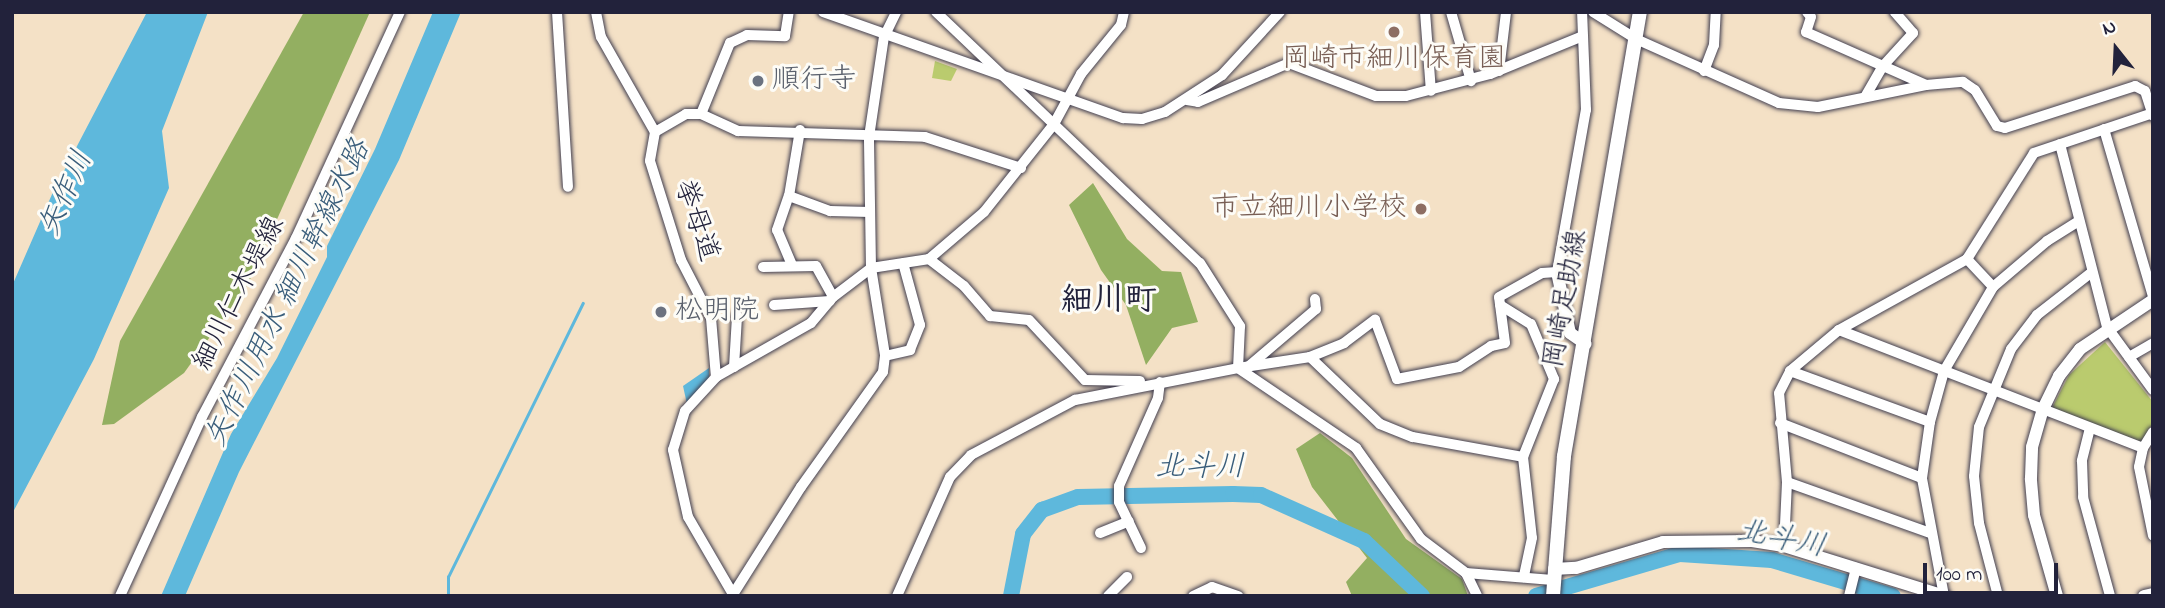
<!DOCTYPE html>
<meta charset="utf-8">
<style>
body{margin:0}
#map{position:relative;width:2165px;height:608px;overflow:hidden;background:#f4e1c6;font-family:"Indie Flower","Klee One",sans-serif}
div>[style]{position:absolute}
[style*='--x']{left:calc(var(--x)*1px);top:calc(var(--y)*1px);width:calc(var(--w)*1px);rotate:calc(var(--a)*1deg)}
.green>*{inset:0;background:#bacb6e}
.forest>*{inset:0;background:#93af61}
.water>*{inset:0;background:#5eb8dc}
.stream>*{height:2.5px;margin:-1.25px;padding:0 1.25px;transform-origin:1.25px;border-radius:1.25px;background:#5eb8dc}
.river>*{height:16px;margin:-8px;padding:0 8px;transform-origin:8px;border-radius:8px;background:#5eb8dc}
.roads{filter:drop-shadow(0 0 2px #423f50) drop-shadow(0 0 2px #423f50)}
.minor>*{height:10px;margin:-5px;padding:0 5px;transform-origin:5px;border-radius:5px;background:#fff}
.tertiary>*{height:12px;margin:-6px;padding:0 6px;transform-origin:6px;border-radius:6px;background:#fff}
.primary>*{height:14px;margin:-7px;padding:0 7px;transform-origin:7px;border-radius:7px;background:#fff}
.dots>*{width:19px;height:19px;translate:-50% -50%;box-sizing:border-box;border:4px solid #fdfcf7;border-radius:50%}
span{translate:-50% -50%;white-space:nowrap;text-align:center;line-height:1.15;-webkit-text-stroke:6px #fdfcf7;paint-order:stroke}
.education-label{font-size:28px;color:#785e54}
.right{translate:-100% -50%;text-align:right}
.worship-label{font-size:28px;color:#5b616d}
.left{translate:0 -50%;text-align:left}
.street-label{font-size:28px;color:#22223b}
.water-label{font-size:30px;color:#3a5e7b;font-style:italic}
.quarter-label{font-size:32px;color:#22223b;font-weight:700}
.frame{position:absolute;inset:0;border:14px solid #22223b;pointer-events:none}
.north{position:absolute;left:2081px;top:14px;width:70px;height:70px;-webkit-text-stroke:5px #fdfcf7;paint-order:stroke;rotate:342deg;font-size:19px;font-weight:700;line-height:28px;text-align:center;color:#22223b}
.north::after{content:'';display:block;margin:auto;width:24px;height:32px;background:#22223b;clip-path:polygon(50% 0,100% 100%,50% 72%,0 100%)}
.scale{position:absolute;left:1923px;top:563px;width:135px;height:32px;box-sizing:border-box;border:4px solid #22223b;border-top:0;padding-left:9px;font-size:21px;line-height:24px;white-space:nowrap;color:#22223b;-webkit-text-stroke:5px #fdfcf7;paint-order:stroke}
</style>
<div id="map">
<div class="green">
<i style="clip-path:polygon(935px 61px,957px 69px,951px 81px,932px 78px)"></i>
<i style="clip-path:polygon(2105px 342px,2153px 402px,2153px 423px,2141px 442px,2052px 408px,2069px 375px)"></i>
</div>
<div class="forest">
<i style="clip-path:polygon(304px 12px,370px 12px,248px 284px,184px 373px,114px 424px,102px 425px,120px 341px)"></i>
<i style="clip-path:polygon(1093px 183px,1127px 239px,1162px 271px,1181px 272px,1198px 322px,1172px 328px,1146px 365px,1126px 305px,1101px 270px,1069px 205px)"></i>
<i style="clip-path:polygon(1320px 433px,1352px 458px,1406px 539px,1462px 579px,1468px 596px,1352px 596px,1346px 582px,1367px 558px,1312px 487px,1296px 449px)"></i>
</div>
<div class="water">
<i style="clip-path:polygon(147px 12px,208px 12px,162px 131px,169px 188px,94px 359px,12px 514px,12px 286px,53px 192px)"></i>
<i style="clip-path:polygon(433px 12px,461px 12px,399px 160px,239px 472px,185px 596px,161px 596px,231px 434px,277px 358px,327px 257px,327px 246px,375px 149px)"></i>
<i style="clip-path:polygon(709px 368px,709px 380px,687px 404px,683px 386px)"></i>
</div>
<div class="stream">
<i style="--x:448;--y:596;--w:19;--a:-90"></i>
<i style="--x:448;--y:577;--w:305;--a:-63.8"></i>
</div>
<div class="river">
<i style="--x:1011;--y:596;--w:63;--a:-79"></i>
<i style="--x:1023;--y:534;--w:31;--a:-52"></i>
<i style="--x:1042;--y:510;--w:38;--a:-20"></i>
<i style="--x:1078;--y:497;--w:155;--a:-1.1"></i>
<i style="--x:1233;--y:494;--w:28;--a:2"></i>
<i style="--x:1261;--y:495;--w:113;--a:24.1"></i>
<i style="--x:1364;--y:541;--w:80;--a:43.5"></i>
<i style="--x:1536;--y:596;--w:150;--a:-16.3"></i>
<i style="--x:1680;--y:554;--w:92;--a:3.7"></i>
<i style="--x:1772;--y:560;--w:126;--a:16.6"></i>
</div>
<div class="roads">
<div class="minor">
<i style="--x:557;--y:12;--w:175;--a:86.4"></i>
<i style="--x:596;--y:12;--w:25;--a:79"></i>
<i style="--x:601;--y:37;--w:109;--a:60.4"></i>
<i style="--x:655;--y:132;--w:29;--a:100"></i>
<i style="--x:650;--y:161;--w:104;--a:72.6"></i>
<i style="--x:681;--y:260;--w:65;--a:62.7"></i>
<i style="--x:711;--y:318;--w:59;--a:85.2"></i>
<i style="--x:823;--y:12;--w:318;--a:19.5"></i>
<i style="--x:1123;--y:118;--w:19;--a:3"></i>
<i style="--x:1142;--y:119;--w:24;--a:-17"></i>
<i style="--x:1165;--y:112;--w:68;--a:-33"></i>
<i style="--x:1222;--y:75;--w:86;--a:-47.4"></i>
<i style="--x:936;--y:12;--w:364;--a:43.6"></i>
<i style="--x:1200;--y:263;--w:75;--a:57.6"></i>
<i style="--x:1240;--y:326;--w:42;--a:92.7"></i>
<i style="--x:1238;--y:368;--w:73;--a:-8.7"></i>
<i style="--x:1310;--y:357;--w:37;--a:-22"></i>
<i style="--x:1344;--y:343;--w:39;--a:-37"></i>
<i style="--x:1375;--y:320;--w:63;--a:69.6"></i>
<i style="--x:1397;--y:379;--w:63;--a:-11"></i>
<i style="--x:1459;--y:367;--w:38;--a:-33"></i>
<i style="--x:1491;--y:346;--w:14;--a:-12"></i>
<i style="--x:1505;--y:343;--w:46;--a:-97.4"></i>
<i style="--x:1499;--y:297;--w:49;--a:-29.2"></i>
<i style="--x:1542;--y:273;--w:15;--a:-4"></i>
<i style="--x:1557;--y:272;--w:165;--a:-79.9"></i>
<i style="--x:1586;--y:110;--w:98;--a:-92.3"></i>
<i style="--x:1425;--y:12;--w:79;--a:85.7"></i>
<i style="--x:1451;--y:12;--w:72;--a:73.8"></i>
<i style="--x:1593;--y:12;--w:51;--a:32.1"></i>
<i style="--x:1636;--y:39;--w:157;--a:24.1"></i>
<i style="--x:1779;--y:103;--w:39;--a:6"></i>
<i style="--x:1818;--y:107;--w:110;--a:-11.5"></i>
<i style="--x:1926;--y:85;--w:37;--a:-5"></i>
<i style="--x:1963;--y:82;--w:14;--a:34"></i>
<i style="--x:1975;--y:90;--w:42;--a:58.6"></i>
<i style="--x:1997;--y:126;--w:8;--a:14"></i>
<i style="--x:2005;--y:128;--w:137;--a:-17.9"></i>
<i style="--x:2135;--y:86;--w:11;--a:27"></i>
<i style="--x:2145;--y:91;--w:26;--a:72"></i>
<i style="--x:1807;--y:12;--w:6;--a:51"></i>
<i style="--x:1811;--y:17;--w:16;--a:108"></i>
<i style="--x:1806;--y:32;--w:131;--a:23.8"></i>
<i style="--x:1499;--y:71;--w:59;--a:-83.2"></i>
<i style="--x:1704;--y:71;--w:28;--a:-69"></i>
<i style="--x:1714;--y:45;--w:33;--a:-87"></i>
<i style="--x:1865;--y:97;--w:34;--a:-60"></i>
<i style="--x:1882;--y:67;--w:46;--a:-47.6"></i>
<i style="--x:1913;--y:33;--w:28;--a:-131"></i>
<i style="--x:1187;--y:100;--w:11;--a:10"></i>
<i style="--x:1198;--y:102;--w:99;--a:-23.2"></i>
<i style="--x:1289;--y:63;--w:93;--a:20.8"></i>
<i style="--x:1376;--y:96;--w:30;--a:0"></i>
<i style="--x:1406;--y:96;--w:87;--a:-14.7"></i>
<i style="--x:1490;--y:74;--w:100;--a:-22.2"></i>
<i style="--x:701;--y:114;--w:77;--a:-67.8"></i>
<i style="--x:730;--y:43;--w:19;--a:-25"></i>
<i style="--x:747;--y:35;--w:38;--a:2"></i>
<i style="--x:785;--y:36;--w:24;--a:-81"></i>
<i style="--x:2104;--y:129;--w:175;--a:73.7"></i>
<i style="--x:655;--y:132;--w:36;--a:-30"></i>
<i style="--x:686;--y:114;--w:15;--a:0"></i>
<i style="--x:701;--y:114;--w:41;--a:24.7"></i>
<i style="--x:738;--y:131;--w:187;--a:1.8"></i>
<i style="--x:925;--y:137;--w:101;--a:17.9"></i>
<i style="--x:2060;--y:144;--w:189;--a:75.6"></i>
<i style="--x:2107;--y:327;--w:78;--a:53.9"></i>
<i style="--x:789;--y:196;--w:44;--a:20.1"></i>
<i style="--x:830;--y:211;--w:40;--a:1.4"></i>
<i style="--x:929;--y:259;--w:44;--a:37.6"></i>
<i style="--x:964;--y:286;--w:40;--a:49"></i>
<i style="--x:990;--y:316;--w:39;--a:6"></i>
<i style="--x:1029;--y:320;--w:82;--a:47"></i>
<i style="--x:1085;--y:380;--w:55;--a:1"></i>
<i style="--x:1967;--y:259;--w:38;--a:47"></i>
<i style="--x:792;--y:265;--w:38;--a:-113"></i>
<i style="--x:777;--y:230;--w:36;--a:-71"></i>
<i style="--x:789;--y:196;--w:67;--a:-80.5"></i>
<i style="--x:763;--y:267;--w:53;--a:-1.1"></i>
<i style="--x:816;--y:266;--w:35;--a:61"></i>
<i style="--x:774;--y:305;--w:56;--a:-4.1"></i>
<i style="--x:1500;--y:305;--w:36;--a:32"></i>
<i style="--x:1531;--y:324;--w:60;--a:67.3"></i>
<i style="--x:1554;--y:379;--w:84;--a:111.7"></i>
<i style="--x:1523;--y:457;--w:81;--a:83.7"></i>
<i style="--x:1532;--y:538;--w:40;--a:102"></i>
<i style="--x:1839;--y:330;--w:326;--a:21.2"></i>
<i style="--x:885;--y:356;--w:26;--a:-13"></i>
<i style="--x:910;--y:350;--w:27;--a:-68"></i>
<i style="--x:920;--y:325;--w:64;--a:-105.3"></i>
<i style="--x:1310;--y:357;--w:97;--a:43.7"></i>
<i style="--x:1380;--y:424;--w:35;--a:22"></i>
<i style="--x:1413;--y:437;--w:112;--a:10.3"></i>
<i style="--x:2129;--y:357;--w:28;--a:-30"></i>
<i style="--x:1249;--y:366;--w:88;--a:-40.4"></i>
<i style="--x:1316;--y:309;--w:10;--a:-96"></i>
<i style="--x:734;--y:367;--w:51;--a:-86.6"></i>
<i style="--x:1790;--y:371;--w:149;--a:20"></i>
<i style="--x:1780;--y:423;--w:152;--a:21.2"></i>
<i style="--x:2090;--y:428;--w:34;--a:104"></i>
<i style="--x:2082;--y:461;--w:36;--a:88"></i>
<i style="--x:2083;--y:497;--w:103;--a:74.7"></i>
<i style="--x:2153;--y:432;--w:19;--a:122"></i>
<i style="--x:2143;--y:448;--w:19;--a:102"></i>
<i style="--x:2139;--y:467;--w:70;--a:78.5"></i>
<i style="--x:1787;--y:482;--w:152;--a:19.6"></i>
<i style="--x:1100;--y:533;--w:31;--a:-22"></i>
<i style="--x:1784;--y:546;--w:64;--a:-87.3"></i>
<i style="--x:1787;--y:482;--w:89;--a:-95.1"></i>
<i style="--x:1779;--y:393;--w:25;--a:-63"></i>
<i style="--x:1790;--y:371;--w:64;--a:-39.9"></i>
<i style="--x:1839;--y:330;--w:146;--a:-29"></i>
<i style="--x:1967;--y:259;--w:125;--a:-57.7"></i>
<i style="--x:2034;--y:153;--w:126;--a:-18.6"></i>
<i style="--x:1141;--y:548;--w:51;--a:-115.6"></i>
<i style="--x:1119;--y:502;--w:16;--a:-90"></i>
<i style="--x:1119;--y:486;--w:96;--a:-66.1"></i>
<i style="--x:1158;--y:398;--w:16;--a:-83"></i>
<i style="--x:1466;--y:573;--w:87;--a:4.6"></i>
<i style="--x:120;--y:596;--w:197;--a:-65.4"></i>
<i style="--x:202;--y:417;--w:202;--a:-62.3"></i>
<i style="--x:296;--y:238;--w:249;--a:-65.3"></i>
<i style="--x:732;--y:596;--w:129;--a:-57.7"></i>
<i style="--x:801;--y:487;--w:141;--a:-54.5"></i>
<i style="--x:883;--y:372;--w:17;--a:-83"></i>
<i style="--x:885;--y:355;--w:88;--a:-99.1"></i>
<i style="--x:871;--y:268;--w:131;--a:-90.9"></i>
<i style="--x:869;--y:137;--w:101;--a:-81.5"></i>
<i style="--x:884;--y:37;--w:28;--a:-64"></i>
<i style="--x:734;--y:596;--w:91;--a:-120.2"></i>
<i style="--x:688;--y:517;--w:69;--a:-102.6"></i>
<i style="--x:673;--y:450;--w:41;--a:-72.9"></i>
<i style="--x:685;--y:411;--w:46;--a:-47.6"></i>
<i style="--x:716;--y:377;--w:109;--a:-29.6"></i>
<i style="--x:811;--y:323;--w:34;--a:-50"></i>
<i style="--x:833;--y:297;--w:48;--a:-37.3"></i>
<i style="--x:871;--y:268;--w:59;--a:-8.8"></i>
<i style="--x:929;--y:259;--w:72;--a:-40.5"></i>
<i style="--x:984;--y:212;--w:112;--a:-51.5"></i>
<i style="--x:1054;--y:124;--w:57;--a:-61.6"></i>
<i style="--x:1081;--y:74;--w:63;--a:-50.8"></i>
<i style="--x:1121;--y:25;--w:13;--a:-77"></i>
<i style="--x:897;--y:596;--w:130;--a:-66"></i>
<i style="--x:950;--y:477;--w:30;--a:-46"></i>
<i style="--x:971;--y:455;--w:118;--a:-27.9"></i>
<i style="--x:1075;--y:400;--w:166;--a:-11.1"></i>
<i style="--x:1238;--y:368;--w:143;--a:34.1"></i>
<i style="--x:1356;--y:448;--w:112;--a:54.5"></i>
<i style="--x:1421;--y:539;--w:56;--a:37.1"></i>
<i style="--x:1466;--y:573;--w:25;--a:64"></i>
<i style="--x:1108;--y:596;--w:27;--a:-45"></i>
<i style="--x:1193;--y:596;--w:21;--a:-25"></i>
<i style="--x:1212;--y:587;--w:28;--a:19"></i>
<i style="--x:1849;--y:596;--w:29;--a:-76"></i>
<i style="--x:1944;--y:596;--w:120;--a:-100.6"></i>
<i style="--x:1922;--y:478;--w:57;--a:-81.9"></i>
<i style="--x:1930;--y:422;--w:53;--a:-74.6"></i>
<i style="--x:1944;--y:371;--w:97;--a:-59.7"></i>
<i style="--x:1993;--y:287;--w:71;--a:-40.4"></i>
<i style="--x:2047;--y:241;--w:38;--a:-32"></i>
<i style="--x:1998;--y:596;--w:75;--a:-104.6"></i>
<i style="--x:1979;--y:523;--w:47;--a:-96.1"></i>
<i style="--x:1974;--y:476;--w:49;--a:-84.2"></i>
<i style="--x:1979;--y:427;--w:84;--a:-67.7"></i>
<i style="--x:2011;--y:349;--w:43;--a:-52.6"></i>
<i style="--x:2037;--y:315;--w:70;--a:-38"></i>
</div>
<div class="tertiary">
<i style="--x:1557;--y:272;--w:62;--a:78"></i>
<i style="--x:1570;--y:333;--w:19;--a:35"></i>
<i style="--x:1554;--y:569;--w:22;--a:-3"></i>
<i style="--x:1576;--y:568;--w:91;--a:-16.6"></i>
<i style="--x:1663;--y:542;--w:89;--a:-0.6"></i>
<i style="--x:1752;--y:541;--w:32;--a:9"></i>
<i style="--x:1784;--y:546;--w:169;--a:17.3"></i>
<i style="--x:2057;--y:596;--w:84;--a:-105.9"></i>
<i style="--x:2034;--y:515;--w:37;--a:-95"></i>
<i style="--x:2031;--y:478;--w:31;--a:-88"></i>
<i style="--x:2032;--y:447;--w:40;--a:-74"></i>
<i style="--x:2043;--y:409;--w:37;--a:-64"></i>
<i style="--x:2059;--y:376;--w:34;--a:-52"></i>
<i style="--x:2080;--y:349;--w:88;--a:-33.9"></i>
<i style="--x:2144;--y:596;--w:9;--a:-13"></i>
</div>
<div class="primary">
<i style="--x:1553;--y:596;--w:140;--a:-85.5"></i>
<i style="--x:1564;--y:456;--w:450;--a:-80.3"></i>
</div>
</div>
<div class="dots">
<i style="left:1394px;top:32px;background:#8d6e63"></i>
<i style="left:758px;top:81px;background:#6b7280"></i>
<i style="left:1421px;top:209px;background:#8d6e63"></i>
<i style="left:661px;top:312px;background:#6b7280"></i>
</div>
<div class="education-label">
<span style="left:1394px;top:60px">岡崎市細川保育園</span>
<span class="right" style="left:1407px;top:209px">市立細川小学校</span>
</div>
<div class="worship-label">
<span class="left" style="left:772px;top:81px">順行寺</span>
<span class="left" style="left:675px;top:312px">松明院</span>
</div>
<div class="street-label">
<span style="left:695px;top:221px;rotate:71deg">挙母道</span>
<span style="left:240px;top:294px;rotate:-63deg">細川仁木堤線</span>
<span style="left:1567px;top:299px;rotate:-80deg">岡崎足助線</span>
</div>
<div class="water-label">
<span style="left:67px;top:194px;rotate:-66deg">矢作川</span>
<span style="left:289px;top:294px;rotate:-64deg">矢作川用水 細川幹線水路</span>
<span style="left:1200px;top:468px">北斗川</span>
<span style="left:1781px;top:540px;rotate:11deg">北斗川</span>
</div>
<div class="quarter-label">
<span style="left:1109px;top:302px">細川町</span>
</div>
<div class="frame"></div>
<div class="north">N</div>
<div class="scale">100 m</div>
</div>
